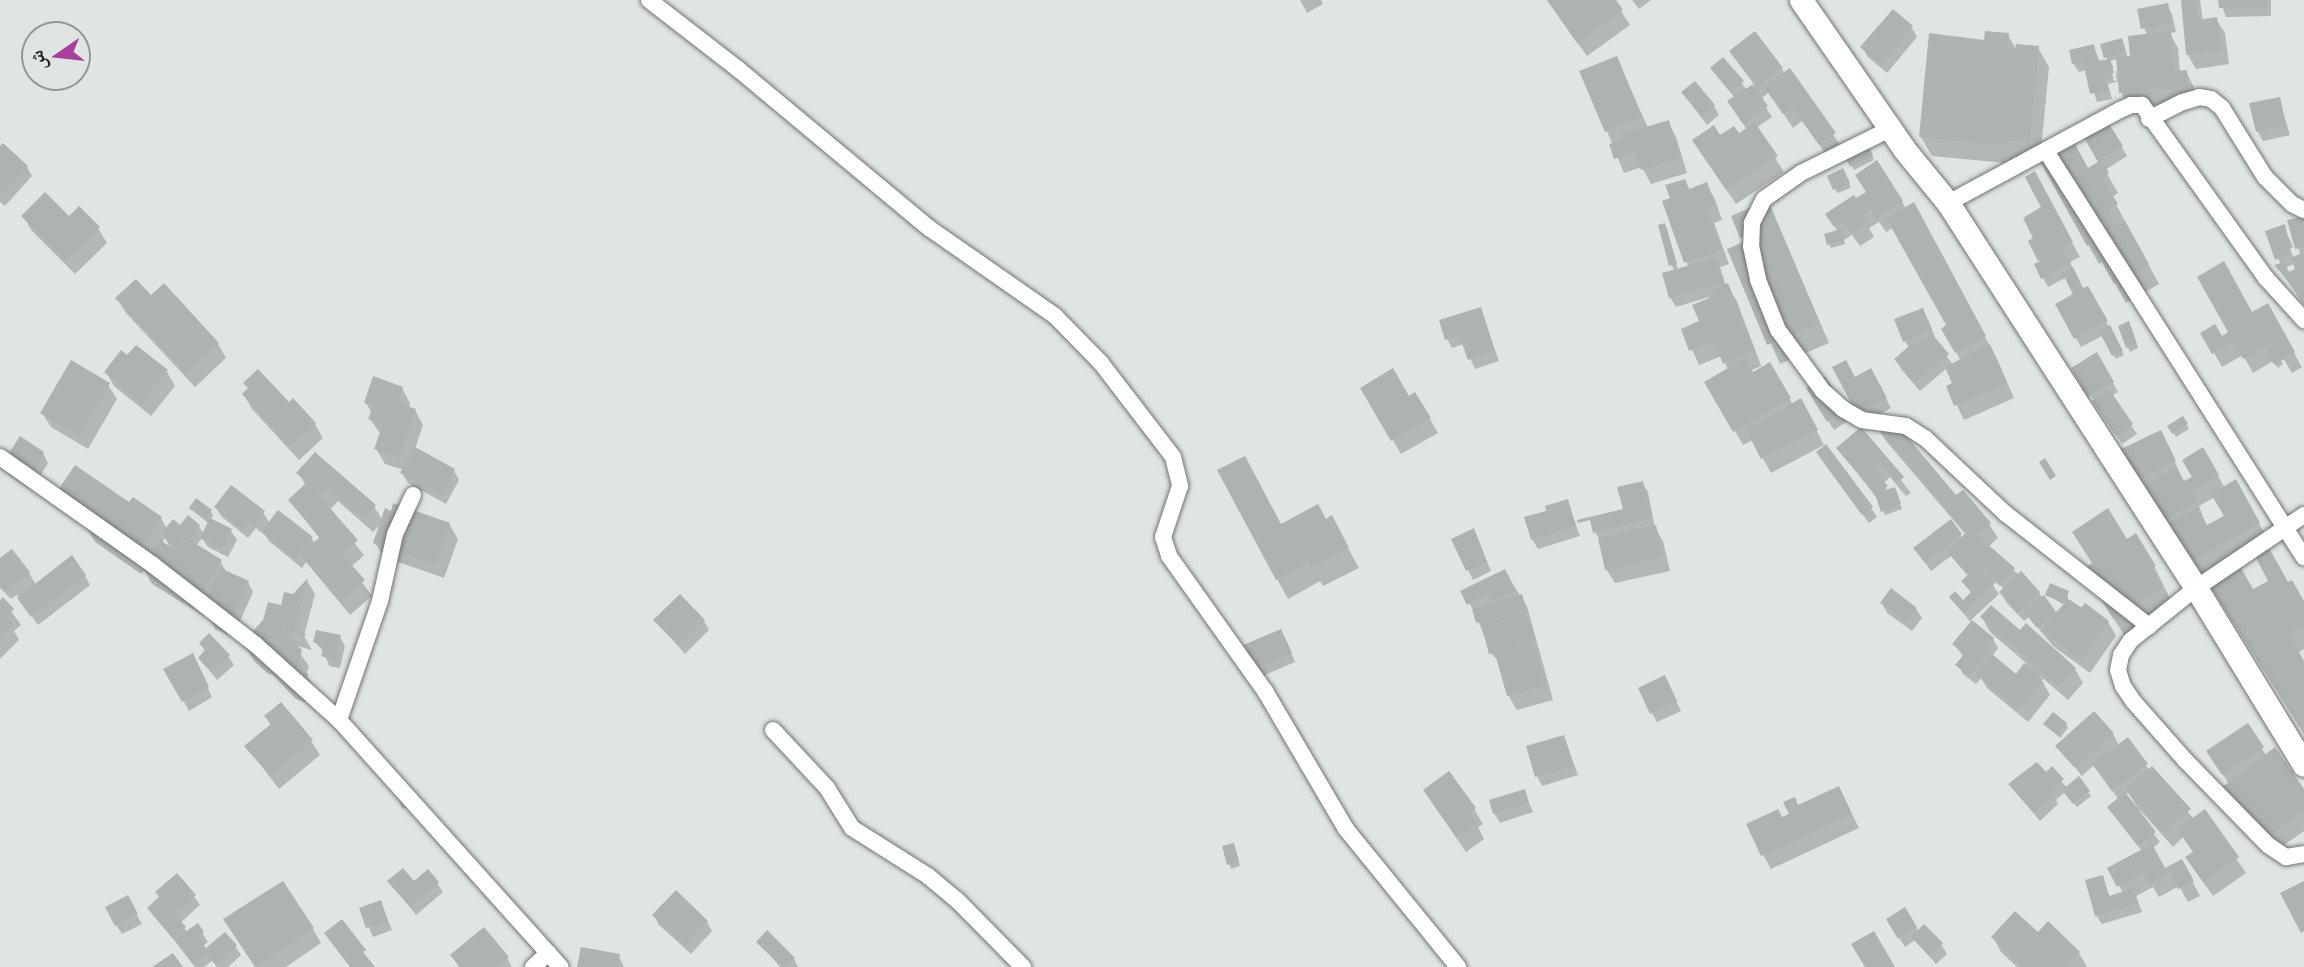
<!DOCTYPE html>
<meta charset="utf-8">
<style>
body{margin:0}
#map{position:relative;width:2304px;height:967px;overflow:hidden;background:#dfe6e1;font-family:Raleway,"Noto Naskh Arabic",sans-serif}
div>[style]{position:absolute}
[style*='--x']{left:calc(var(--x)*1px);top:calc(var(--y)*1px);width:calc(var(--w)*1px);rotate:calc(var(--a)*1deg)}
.shadow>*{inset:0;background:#0003}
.building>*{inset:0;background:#adb4af}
.roads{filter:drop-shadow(0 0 2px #6f7570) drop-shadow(0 0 2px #6f7570)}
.minor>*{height:16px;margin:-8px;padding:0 8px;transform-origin:8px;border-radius:8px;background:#fff}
.secondary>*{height:23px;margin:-11.5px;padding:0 11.5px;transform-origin:11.5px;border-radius:11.5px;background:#fff}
span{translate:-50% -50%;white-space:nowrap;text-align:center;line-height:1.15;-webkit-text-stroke:7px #dfe6e1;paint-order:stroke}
.north{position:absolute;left:21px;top:21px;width:70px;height:70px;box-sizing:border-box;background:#dfe6e1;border:2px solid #929894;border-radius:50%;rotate:256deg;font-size:19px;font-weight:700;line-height:28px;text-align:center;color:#1f2220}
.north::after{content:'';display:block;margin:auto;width:24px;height:32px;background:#aa3e9e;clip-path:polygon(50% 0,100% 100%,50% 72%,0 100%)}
</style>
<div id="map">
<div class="shadow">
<i style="clip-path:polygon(1300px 0,1321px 0,1323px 4px,1307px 13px)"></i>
<i style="clip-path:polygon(1547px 0,1614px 0,1630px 25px,1587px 56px)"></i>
<i style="clip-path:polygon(1632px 0,1651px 0,1639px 9px)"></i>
<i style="clip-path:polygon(2183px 0,2200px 0,2203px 21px,2216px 19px,2225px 33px,2229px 64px,2196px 69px,2188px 55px)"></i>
<i style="clip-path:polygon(2220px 0,2271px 0,2271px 16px,2226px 17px)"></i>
<i style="clip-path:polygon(evenodd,2167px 5px,2172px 14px,2176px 32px,2170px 33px,2178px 48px,2180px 73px,2186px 72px,2194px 87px,2196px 102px,2129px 107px,2121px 92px,2120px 81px,2108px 84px,2112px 99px,2097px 102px,2087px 70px,2079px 72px,2073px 63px,2093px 46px,2100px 62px,2108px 61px,2106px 57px,2123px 44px,2128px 58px,2132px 57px,2147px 36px,2139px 11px,2167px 5px,2118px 59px,2120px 81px,2115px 69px,2117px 81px,2114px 81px,2111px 68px,2114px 68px,2110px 61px,2118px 59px)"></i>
<i style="clip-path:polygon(1893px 11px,1912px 28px,1917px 37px,1887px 73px,1868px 57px,1862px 47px)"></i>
<i style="clip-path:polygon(2008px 35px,2017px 51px,2038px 48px,2049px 67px,2040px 161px,2016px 164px,1932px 156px,1921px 137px,1985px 42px)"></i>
<i style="clip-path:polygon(1616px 58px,1648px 128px,1668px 122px,1676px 137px,1687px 173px,1651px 184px,1642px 167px,1624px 173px,1607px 131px)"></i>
<i style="clip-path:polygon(1723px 59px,1747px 90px,1782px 69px,1785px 74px,1789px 71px,1843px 149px,1829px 158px,1802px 121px,1793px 128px,1769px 92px,1761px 99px,1772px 117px,1756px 128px,1784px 172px,1736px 204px,1703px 155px,1720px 138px,1738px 135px,1747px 130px,1735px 111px,1735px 98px,1712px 69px)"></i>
<i style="clip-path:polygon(1683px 93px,1714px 106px,1719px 115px,1707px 125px)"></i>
<i style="clip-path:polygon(2279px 99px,2290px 135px,2263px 141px,2257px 131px)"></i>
<i style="clip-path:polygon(2106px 121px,2127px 156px,2105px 170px,2118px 193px,2112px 197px,2159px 284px,2126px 303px,2103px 262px,2099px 264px,2043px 163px,2087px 170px,2101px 163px,2085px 137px)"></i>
<i style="clip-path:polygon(1868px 148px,1874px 160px,1854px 170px,1847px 157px)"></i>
<i style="clip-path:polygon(0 149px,27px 167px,32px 176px,5px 206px,0 202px)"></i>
<i style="clip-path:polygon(1845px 175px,1851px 188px,1837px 193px,1835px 189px)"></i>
<i style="clip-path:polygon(evenodd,1685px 181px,1690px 190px,1706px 184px,1715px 199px,1722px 220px,1714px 223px,1729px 264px,1720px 267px,1726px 286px,1736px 299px,1762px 368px,1769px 364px,1793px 405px,1808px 414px,1824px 445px,1771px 473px,1753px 440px,1743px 445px,1706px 382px,1728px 370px,1722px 356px,1699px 365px,1683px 330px,1701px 322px,1709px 297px,1676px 307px,1670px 297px,1674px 271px,1660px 226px,1664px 225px,1667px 229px,1678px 270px,1688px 267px,1672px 199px,1685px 181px,1761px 366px,1762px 368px,1752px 374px,1750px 371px,1761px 366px)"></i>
<i style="clip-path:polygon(2042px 188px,2080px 257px,2070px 262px,2083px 291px,2088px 288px,2124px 355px,2116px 359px,2104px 335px,2081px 347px,2057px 305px,2076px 295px,2067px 277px,2048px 287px,2036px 265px,2041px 263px,2030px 242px,2036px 239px,2044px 208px)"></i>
<i style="clip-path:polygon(1856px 200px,1902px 202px,1906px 209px,1922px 219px,1998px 361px,2014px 398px,1964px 420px,1948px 387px,1954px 384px,1947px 368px,1920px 391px,1901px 369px,1896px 359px,1909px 348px,1905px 341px,1928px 319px,1936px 340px,1953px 365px,1961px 361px,1944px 329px,1949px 326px,1894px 227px,1886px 232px,1879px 222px,1869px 228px,1874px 237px,1860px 246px,1852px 235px,1844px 240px,1845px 244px,1831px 248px,1829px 244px,1838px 232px,1828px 215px)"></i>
<i style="clip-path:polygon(1768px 202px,1829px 343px,1780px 364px,1729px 250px,1745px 243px,1733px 217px)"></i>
<i style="clip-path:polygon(23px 216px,69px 218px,98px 228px,107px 243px,75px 274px,32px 231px)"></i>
<i style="clip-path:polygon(evenodd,2304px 219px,2304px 305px,2277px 266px,2281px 265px,2267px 232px,2284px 226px,2293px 247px,2290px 249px,2294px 259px,2301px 256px,2289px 222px,2304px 219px,2295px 264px,2298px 269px,2289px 273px,2286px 267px,2295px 264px)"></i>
<i style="clip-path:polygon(117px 298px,151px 298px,218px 344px,226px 358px,195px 387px,126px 313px)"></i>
<i style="clip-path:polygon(2267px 306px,2302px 367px,2292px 373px,2282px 356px,2279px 358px,2283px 364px,2278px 368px,2273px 361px,2253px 373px,2243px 355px,2222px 367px,2203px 333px,2221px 338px)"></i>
<i style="clip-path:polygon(1480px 309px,1499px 361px,1475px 369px,1464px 344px,1452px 348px,1447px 339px)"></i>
<i style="clip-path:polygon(2120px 327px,2131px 327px,2138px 348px,2130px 352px)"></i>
<i style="clip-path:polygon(2096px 354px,2118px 392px,2111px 396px,2137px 434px,2122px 444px,2073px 368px)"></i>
<i style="clip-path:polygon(128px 358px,167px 372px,175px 386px,151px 416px,114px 386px,106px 372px)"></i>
<i style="clip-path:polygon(1870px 370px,1891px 408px,1864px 423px,1855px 379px)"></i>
<i style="clip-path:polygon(108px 385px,117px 399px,88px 449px,51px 427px,42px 413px)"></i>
<i style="clip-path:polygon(402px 388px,410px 403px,409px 408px,415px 410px,423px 425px,415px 449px,454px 471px,459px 480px,446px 504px,408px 483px,402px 473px,404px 470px,385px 464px,376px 449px,381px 435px,370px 419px,372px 413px,366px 403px)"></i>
<i style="clip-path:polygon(1363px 389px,1408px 398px,1415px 394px,1438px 433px,1401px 454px)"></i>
<i style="clip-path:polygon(1808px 389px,1851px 419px,1834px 430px)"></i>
<i style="clip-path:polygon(244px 395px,289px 405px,315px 424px,323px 438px,299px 460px,252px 409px)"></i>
<i style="clip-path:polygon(2182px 418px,2189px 429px,2176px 437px,2169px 426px)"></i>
<i style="clip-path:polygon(1877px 426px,1989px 524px,1998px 538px,1988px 547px,2039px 593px,2057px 617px,2066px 606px,2047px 595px,2068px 592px,2068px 600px,2108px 622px,2116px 636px,2090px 673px,2053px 646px,2029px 617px,2024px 621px,2006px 602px,2001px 592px,2005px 589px,1987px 577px,1999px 594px,1970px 621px,1993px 639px,1998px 648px,1992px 656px,2016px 676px,2026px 663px,1990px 632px,1982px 617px,2020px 633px,2075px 669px,2083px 683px,2068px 700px,2039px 675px,2050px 695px,2028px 722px,1987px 688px,1981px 678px,1976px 684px,1963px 674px,1958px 665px,1964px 657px,1954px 644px,1971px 623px,1951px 597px,1963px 602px,1972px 594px,1964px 581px,1969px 577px,1951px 556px,1931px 571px,1921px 557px,1950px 521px,1963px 539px,1966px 535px,1886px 441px)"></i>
<i style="clip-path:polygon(1861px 429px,1911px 493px,1906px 496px,1890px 477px,1883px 484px,1889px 492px,1896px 493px,1902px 509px,1885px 515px,1879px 501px,1838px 448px)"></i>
<i style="clip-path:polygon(evenodd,2166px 441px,2184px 483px,2194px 477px,2203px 450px,2225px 488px,2236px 482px,2267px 538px,2199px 576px,2137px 479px,2166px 441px,2215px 497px,2226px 516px,2207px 527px,2199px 506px,2215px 497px)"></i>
<i style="clip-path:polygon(43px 453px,48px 463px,31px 490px,9px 475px,3px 466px)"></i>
<i style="clip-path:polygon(1823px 462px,1871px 508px,1877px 517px,1869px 523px)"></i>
<i style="clip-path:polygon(299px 474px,374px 506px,383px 521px,449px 524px,458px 539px,444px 578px,384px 557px,375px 543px,383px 521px,373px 532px,338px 501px,329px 511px,364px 555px,351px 567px,372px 596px,350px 615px,306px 562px,302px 568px,269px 541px,262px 530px,260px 532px,256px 528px,248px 538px,222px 517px,216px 508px,263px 512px,270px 524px,312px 539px,315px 544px,320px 539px,290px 500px,306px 486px)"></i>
<i style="clip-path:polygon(1642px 483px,1648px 492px,1655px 528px,1663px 541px,1670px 571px,1615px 583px,1606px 569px,1601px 542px,1595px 532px,1625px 511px)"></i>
<i style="clip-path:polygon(evenodd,197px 501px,211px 512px,213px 516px,210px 520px,231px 531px,237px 540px,228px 557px,208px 547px,202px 538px,196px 546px,220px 561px,227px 573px,248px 582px,253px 592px,233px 637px,215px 629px,210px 619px,211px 604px,204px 616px,152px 584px,144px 570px,141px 574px,95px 542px,86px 527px,130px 504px,161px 518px,167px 529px,199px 526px,204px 535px,209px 524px,191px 508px,197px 501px,165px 538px,171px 549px,162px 543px,165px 538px)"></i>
<i style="clip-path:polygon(1567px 501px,1580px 536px,1538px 549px,1532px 539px,1549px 512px)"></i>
<i style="clip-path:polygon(1326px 521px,1342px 537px,1359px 568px,1323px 586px,1320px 581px,1288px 599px,1277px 579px,1281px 526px)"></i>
<i style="clip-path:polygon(1453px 540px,1478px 540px,1491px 571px,1473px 580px)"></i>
<i style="clip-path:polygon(2127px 541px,2154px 566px,2174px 607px,2126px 638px,2095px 589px,2093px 564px)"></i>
<i style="clip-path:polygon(0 560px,29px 573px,36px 585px,85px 576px,90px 585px,38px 625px,17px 595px,11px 599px,0 588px)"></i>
<i style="clip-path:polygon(1510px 580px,1527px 606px,1553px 700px,1517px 710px,1508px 695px,1499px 662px,1491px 653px,1475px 613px,1463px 592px)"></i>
<i style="clip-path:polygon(307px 581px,315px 594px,304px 636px,312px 650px,294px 645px,309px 666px,306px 675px,316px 690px,305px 702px,296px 699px,273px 675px,267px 673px,254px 661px,245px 646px)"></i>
<i style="clip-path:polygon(2288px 584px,2304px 604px,2304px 649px,2298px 653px,2304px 664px,2304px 731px,2253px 592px)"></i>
<i style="clip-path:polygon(3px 600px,21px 625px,14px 631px,19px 640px,0 659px,0 603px)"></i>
<i style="clip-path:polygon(1882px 603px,1916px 609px,1922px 618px,1912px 631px,1887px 613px)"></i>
<i style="clip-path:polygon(655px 620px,704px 621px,709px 630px,685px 654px)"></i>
<i style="clip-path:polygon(340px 637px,345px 646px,340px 668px,329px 666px,324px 652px,315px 642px)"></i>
<i style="clip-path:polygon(1286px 640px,1295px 662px,1249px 682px,1244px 673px)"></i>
<i style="clip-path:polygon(201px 644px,228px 656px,234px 665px,217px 680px,200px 658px,206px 652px)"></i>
<i style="clip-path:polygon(197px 664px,212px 697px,189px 711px,166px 669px)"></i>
<i style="clip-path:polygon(1670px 687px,1681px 711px,1657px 722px,1652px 713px)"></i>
<i style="clip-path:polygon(266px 717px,311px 741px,320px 755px,279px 789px,247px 747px,271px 726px)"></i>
<i style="clip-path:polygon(2045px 724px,2066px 724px,2068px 728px,2060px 738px)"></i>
<i style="clip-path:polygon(2247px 726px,2266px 755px,2304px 792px,2304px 831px,2280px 848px,2231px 803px,2229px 784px,2214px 761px)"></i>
<i style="clip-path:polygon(evenodd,2113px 734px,2119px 745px,2127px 739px,2150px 771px,2194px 819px,2204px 812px,2246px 873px,2213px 896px,2196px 872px,2194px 853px,2183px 837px,2173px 847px,2140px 810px,2138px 812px,2160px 842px,2153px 848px,2165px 870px,2182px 862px,2200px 896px,2188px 902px,2179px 886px,2159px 897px,2153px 887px,2136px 896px,2142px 912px,2102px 924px,2096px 915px,2102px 877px,2110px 897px,2123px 893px,2110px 869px,2142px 851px,2115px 816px,2119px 800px,2094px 765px,2082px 776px,2058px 746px,2113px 734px,2128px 792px,2137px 807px,2135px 808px,2125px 795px,2128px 792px)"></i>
<i style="clip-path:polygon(1564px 737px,1578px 775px,1542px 786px,1537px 776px)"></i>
<i style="clip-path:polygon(2052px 769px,2067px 788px,2078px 779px,2091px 796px,2077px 807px,2065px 792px,2056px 800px,2058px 804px,2040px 821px,2010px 785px,2046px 774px)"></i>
<i style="clip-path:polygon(1524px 791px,1533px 812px,1500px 823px,1494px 813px)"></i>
<i style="clip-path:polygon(397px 795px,409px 807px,402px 809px)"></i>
<i style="clip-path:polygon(1846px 802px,1859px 828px,1771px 869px,1763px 855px,1782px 819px,1798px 807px)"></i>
<i style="clip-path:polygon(1433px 804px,1474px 809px,1483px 824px,1478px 827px,1484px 839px,1466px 852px)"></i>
<i style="clip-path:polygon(1224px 848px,1236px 850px,1240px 866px,1231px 869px)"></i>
<i style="clip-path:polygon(390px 881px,437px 883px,443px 892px,416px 915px)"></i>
<i style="clip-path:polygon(676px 892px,707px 922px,712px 931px,691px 954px,659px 925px,654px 915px)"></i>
<i style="clip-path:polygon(194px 896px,200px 905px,180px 923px,188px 933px,198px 926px,208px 942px,203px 946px,206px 951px,235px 946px,241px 955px,228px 967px,217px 967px,212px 961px,204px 967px,195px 967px,149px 908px)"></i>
<i style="clip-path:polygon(127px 898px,142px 924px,122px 934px,116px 925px)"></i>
<i style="clip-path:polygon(380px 902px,392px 930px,373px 937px,361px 909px)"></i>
<i style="clip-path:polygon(1905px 909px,1919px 932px,1941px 944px,1947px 954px,1936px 964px,1915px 940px,1905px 947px,1888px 920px)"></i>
<i style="clip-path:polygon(2048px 924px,2079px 953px,2087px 967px,2017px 967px,2001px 952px,1993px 937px,2038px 934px)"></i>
<i style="clip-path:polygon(313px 929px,321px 943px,286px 967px,256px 967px,233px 933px)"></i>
<i style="clip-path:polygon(759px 942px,794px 959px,798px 967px,780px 967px)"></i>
<i style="clip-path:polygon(452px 955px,507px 958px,512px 967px,459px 967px)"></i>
<i style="clip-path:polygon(619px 956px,624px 967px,579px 967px)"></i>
</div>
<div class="building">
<i style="clip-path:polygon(1547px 0,1616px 0,1623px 10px,1577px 43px)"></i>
<i style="clip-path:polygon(2181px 0,2195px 0,2198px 20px,2217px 17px,2222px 50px,2186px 55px)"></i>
<i style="clip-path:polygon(2218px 0,2267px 0,2267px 7px,2219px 8px)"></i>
<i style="clip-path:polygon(2168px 3px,2172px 23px,2141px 29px,2137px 9px)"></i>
<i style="clip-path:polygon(1893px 9px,1913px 26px,1881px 65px,1860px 47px)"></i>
<i style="clip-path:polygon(1755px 31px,1783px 68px,1757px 88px,1729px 51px)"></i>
<i style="clip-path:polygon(1985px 31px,2009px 33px,2007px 49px,2015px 50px,2016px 44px,2039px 46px,2030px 142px,2006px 140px,2005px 145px,1919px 137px,1929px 33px,1984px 40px)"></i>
<i style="clip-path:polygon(2171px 31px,2174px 71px,2187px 70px,2188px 87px,2119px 93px,2116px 57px,2130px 56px,2128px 36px)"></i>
<i style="clip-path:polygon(2122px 38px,2126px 52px,2104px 58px,2100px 44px)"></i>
<i style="clip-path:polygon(2094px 44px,2098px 61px,2110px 59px,2114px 73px,2104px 74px,2108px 90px,2090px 94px,2083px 61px,2072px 64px,2069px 50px)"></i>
<i style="clip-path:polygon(1617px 56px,1642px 116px,1605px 132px,1579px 71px)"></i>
<i style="clip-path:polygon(1723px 57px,1744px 81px,1731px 93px,1710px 68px)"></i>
<i style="clip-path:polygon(1790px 68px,1836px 133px,1819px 145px,1793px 108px,1783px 114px,1764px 87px)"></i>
<i style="clip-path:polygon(1695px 81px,1715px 105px,1701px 116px,1681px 92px)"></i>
<i style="clip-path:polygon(1753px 84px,1768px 106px,1743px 124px,1727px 101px)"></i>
<i style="clip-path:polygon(2280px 97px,2286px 125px,2256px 132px,2249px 103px)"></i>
<i style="clip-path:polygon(2106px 119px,2123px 146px,2101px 159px,2109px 173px,2102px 177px,2118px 204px,2107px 210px,2116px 226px,2125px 221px,2149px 264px,2114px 284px,2091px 243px,2087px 246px,2041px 163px,2075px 144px,2088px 168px,2098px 162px,2083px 136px)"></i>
<i style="clip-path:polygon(1669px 120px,1680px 158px,1641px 170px,1635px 152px,1614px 159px,1609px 144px,1622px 140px,1620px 135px)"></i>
<i style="clip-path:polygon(1755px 123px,1778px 156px,1726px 190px,1692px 140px,1714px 125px,1720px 135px,1734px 126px,1739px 133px)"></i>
<i style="clip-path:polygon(3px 143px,28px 166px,0 197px,0 146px)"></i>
<i style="clip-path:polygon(1869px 146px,1873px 156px,1850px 167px,1845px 157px)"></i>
<i style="clip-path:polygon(1877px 160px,1903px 201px,1876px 218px,1870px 209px,1862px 214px,1868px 222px,1851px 233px,1843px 221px,1834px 227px,1825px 214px,1854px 195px,1856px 198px,1866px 192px,1855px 175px)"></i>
<i style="clip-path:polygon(1843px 168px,1850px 183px,1833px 190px,1827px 176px)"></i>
<i style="clip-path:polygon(2035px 171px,2073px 242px,2038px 261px,2028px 241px,2033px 238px,2023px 218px,2041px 207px,2025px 177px)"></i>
<i style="clip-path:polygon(1685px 179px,1689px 189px,1707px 182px,1715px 205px,1707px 208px,1722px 250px,1684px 263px,1662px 201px,1670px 198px,1665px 185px)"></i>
<i style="clip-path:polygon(45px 192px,69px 216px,79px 206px,100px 227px,66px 261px,21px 216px)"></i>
<i style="clip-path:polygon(1768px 200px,1820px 323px,1767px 345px,1727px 249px,1756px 237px,1754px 232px,1740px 238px,1731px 216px)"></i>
<i style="clip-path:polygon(1914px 202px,1986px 336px,1955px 353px,1941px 329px,1946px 325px,1886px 218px)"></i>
<i style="clip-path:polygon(2304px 216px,2304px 247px,2295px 249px,2287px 220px)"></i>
<i style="clip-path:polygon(1665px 223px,1677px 264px,1669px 266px,1658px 225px)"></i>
<i style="clip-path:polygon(2285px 224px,2291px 254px,2275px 260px,2265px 231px)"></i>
<i style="clip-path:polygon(1841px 229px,1844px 240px,1827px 245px,1824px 234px)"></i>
<i style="clip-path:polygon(2064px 249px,2071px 263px,2041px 279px,2034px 264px)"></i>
<i style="clip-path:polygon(2304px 252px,2304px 299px,2274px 265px,2285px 262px,2289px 272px,2295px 269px,2291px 258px)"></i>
<i style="clip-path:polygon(1716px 258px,1723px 283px,1669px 298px,1662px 273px)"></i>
<i style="clip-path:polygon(2224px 261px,2252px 312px,2268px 303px,2295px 352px,2275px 365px,2264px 352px,2272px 346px,2280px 356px,2272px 343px,2243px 359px,2233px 342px,2212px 354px,2200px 333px,2215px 324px,2222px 336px,2228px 332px,2197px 277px)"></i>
<i style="clip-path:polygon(2073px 267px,2083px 288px,2088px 286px,2108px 321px,2074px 339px,2055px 304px,2073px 294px,2062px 273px)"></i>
<i style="clip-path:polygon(136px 279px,151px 295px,164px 283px,219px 343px,186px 374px,115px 298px)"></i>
<i style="clip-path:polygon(1728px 283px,1755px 351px,1723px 364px,1714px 341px,1689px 351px,1681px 329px,1699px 321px,1692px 305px,1714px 296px,1712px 289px)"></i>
<i style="clip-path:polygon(1481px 307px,1495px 351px,1468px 360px,1459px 335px,1445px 340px,1439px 320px)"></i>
<i style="clip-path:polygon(1923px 308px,1932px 330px,1903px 342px,1894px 319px)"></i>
<i style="clip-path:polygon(2129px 321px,2137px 344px,2126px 348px,2118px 326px)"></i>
<i style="clip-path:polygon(2110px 325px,2123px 351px,2112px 356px,2099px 331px)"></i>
<i style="clip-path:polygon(1931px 333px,1949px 354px,1914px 383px,1894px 359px,1914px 342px,1916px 346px)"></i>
<i style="clip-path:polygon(1990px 344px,2007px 383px,1954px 406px,1946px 386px,1952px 383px,1945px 367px)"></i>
<i style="clip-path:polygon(136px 345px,168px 370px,142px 403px,104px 372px,121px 350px,127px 355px)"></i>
<i style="clip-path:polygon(2097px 352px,2114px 382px,2088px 397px,2071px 368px)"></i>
<i style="clip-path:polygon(1745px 358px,1753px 372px,1770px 362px,1791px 398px,1733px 432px,1704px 382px)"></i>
<i style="clip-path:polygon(71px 360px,110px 383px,79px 436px,40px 413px)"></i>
<i style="clip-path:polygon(1846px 360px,1855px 377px,1871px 368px,1887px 398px,1857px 414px,1832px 367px)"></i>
<i style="clip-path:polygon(1393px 368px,1409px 396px,1415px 392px,1431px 418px,1391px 441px,1360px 388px)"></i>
<i style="clip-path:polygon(258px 369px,289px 402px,293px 398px,316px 423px,290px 447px,242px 394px,248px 388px,243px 383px)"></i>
<i style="clip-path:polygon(373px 376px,403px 387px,398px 403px,416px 409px,399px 458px,374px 449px,383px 424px,368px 419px,373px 406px,364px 403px)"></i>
<i style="clip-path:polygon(1825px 376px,1847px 409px,1827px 422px,1806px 388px)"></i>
<i style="clip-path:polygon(2109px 389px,2133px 424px,2116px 436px,2092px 401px)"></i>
<i style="clip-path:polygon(1801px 398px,1818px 430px,1761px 459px,1746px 430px)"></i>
<i style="clip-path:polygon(1888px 414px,1956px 495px,1963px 490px,1991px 523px,1977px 535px,2015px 568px,2001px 583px,1968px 554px,1995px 583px,1963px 613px,1949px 597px,1955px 591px,1963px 600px,1971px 592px,1961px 581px,1968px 575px,1948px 553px,1966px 532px,1875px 426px)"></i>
<i style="clip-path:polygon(2183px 416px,2188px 424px,2172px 434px,2167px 426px)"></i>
<i style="clip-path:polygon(1861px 427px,1904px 477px,1897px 483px,1881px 464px,1874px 470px,1888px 486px,1880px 492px,1895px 487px,1901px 504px,1881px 512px,1875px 494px,1836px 448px)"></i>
<i style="clip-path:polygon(2161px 430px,2176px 461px,2135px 480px,2121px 449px)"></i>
<i style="clip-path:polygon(20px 436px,44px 452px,26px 481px,1px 466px)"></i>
<i style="clip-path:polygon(1826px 444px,1873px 507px,1862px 515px,1816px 452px)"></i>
<i style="clip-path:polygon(415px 447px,455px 469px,441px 496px,400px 473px)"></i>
<i style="clip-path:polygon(2203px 447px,2219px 475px,2192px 491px,2198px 501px,2159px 524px,2139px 489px,2176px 467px,2184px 481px,2192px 477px,2182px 460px)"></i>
<i style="clip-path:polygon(315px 452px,376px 505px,364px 518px,329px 487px,322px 495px,296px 473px)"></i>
<i style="clip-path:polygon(1245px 456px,1281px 524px,1318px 504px,1326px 519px,1332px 515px,1349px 548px,1311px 568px,1308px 563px,1276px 580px,1217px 470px)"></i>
<i style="clip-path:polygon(2045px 458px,2056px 476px,2050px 480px,2039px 462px)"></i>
<i style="clip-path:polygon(75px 465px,129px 502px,133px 497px,162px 517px,132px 560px,84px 527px,91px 517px,56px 493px)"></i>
<i style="clip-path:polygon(2236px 479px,2260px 523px,2189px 563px,2167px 524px,2197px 507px,2207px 525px,2224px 516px,2211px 494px)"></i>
<i style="clip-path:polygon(1643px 481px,1652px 518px,1593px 533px,1590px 520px,1578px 523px,1577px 520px,1623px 509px,1617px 487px)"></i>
<i style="clip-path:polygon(307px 482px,358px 540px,342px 554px,365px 580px,341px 602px,300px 555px,296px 559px,261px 532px,278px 510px,313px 537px,301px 553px,320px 537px,288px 500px)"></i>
<i style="clip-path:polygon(231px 485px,265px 511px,254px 524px,250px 520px,242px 529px,214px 507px)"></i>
<i style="clip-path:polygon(196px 498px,212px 510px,205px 520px,189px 508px)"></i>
<i style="clip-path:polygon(1568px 499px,1576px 526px,1531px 540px,1524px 517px,1546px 511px,1545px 506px)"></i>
<i style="clip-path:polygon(393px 503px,450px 523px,436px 565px,373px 543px,385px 508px,391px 511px)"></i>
<i style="clip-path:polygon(2108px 508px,2127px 539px,2136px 533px,2156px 566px,2152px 568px,2164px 587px,2114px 620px,2082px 570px,2092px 563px,2072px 532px)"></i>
<i style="clip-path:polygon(188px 515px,200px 525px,190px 539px,185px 535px,177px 547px,161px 534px,173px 519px,180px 525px)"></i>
<i style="clip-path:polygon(210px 518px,232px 529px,222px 549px,200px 538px)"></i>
<i style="clip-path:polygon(1951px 519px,1962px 534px,1925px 563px,1913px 548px)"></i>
<i style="clip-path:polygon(1656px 525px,1663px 557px,1605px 570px,1598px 538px)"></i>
<i style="clip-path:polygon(1474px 528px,1487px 562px,1466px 571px,1451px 539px)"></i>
<i style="clip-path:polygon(185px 537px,222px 560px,196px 603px,142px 570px,160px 540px,177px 551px)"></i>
<i style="clip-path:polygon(2268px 546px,2288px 582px,2292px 580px,2304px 601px,2304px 624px,2288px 633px,2304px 661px,2304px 734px,2210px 586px,2241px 568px,2253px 589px,2268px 581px,2254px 554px)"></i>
<i style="clip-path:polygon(12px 549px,30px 572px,5px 591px,0 585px,0 558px)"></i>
<i style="clip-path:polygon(72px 555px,86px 575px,31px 617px,17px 598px)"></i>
<i style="clip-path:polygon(220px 568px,249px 581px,227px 628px,208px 619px,216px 603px,206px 598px)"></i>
<i style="clip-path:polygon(1505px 569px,1516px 590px,1492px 602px,1488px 594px,1467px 605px,1460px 591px)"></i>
<i style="clip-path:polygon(2021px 571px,2040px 592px,2018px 613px,1999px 592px)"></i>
<i style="clip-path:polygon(308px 578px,295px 626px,307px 636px,281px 630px,302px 650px,296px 671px,309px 674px,296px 688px,286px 685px,266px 666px,267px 662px,257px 659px,244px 647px,246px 639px,263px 620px,268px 602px,281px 605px,284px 592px,293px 594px)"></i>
<i style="clip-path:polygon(2050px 583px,2069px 591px,2064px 603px,2045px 595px)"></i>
<i style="clip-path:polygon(1891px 588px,1917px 608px,1907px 623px,1880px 603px)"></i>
<i style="clip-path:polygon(680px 594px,705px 620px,679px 646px,653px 620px)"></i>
<i style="clip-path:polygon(1522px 594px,1526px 609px,1476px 623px,1472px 609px)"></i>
<i style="clip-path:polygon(2044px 595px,2056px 612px,2069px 599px,2081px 608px,2085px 603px,2109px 621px,2081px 660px,2042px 631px,2056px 613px,2037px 628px,2023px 611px)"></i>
<i style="clip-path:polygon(3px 597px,14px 609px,6px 618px,13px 624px,0 637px,0 600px)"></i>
<i style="clip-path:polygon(1991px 605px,2020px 630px,2026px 623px,2076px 668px,2059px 687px,1980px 617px)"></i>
<i style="clip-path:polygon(1526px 611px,1535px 641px,1489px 654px,1481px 623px)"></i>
<i style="clip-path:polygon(1972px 620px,1994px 638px,1986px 647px,1990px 651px,1970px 676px,1955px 665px,1964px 654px,1952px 644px)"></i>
<i style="clip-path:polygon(1281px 629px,1292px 653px,1242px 674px,1232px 650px)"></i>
<i style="clip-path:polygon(316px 630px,341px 635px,335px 660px,321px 656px,324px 645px,313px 642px)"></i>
<i style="clip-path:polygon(209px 633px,230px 655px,211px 672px,198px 658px,205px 650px,199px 643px)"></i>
<i style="clip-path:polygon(1534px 643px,1546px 685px,1507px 696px,1495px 654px)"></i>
<i style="clip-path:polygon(193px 653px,209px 687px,182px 702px,163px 669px)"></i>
<i style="clip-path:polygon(1992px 654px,2016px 674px,2024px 663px,2043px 679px,2019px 709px,1976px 674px)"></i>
<i style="clip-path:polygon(1665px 675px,1677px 701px,1650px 714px,1638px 688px)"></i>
<i style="clip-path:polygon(281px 702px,313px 740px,270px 776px,244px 746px,271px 724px,264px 716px)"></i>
<i style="clip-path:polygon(2094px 711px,2114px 733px,2075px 768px,2055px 746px)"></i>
<i style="clip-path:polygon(2053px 712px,2067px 723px,2057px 735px,2043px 724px)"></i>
<i style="clip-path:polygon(2248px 723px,2264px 747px,2222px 775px,2206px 751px)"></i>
<i style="clip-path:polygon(1564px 735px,1574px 766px,1535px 777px,1526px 746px)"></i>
<i style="clip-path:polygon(2128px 737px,2148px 764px,2112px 791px,2092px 764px)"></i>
<i style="clip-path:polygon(2275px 747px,2304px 789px,2304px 810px,2271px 835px,2221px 788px)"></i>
<i style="clip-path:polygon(2037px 762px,2046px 772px,2052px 766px,2064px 779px,2051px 791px,2054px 794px,2034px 813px,2008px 784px)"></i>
<i style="clip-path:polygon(2152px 766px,2191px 809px,2164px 833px,2125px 790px)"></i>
<i style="clip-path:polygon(1449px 771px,1476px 808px,1470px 813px,1477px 824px,1457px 838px,1423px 790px)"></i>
<i style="clip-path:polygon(2079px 776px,2090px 791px,2073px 804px,2062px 790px)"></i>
<i style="clip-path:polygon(1839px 786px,1852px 814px,1761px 856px,1746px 824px,1778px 809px,1782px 817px,1789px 814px,1783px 802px,1795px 797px,1798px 805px)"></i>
<i style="clip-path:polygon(1525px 789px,1529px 803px,1493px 814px,1489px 800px)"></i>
<i style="clip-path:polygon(2125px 792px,2156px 832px,2138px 846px,2107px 807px)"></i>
<i style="clip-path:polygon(2205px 809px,2239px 857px,2203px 882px,2185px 857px,2193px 852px,2177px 829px)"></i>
<i style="clip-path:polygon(1234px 843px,1239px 862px,1227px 865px,1222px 846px)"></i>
<i style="clip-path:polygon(2152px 844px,2165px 868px,2182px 859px,2194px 881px,2178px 889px,2170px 872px,2149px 884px,2143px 873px,2117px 887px,2107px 868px)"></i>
<i style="clip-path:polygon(403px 868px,414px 881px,428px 869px,439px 882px,410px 907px,387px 881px)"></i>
<i style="clip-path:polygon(177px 873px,196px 895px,175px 914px,186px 927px,173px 939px,147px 908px,159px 897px,155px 892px)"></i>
<i style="clip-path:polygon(2103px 875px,2109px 896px,2134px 888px,2138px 903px,2095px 916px,2085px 880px)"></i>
<i style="clip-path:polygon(283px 881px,314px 928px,255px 967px,223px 919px)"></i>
<i style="clip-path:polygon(2304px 881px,2304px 931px,2301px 933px,2280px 893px)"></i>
<i style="clip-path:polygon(676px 890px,708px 921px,685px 946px,652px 915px)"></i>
<i style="clip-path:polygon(128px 895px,138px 914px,115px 926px,105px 907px)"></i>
<i style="clip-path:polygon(381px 900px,388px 921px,366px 928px,359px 908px)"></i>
<i style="clip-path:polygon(1905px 907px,1917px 927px,1898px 939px,1886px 919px)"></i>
<i style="clip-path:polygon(2015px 911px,2038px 932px,2048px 921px,2080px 952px,2066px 967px,2021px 967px,1991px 937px)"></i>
<i style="clip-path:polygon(342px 919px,366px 950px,363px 952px,375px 967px,350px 967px,324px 933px)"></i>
<i style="clip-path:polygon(198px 923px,204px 932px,198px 936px,206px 948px,225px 932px,237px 945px,216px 964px,206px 953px,192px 963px,175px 939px)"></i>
<i style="clip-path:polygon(1924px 924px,1943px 943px,1929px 956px,1911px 937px)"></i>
<i style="clip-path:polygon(484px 927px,509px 957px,497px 967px,460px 967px,450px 955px)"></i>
<i style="clip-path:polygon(767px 930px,795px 958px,786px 967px,782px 967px,756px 942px)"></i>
<i style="clip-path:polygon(1874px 931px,1895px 967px,1865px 967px,1851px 944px)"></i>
<i style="clip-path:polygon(581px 947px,620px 954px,617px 967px,577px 967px)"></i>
<i style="clip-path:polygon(173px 953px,183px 967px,152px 967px)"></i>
</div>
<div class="roads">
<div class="minor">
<i style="--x:649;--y:0;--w:113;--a:37.8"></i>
<i style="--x:738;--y:69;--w:249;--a:39.8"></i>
<i style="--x:929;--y:228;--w:154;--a:34.9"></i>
<i style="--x:1055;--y:316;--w:66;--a:45.6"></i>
<i style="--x:1101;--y:363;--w:118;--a:52.5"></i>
<i style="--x:1173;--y:457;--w:30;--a:76"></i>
<i style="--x:1180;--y:486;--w:54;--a:108.4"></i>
<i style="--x:1163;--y:537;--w:20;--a:72"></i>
<i style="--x:1169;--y:556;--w:166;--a:54.6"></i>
<i style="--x:1265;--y:691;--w:160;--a:59.6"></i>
<i style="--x:1346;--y:829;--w:178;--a:50.9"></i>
<i style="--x:2149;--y:119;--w:38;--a:-27"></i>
<i style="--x:2183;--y:102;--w:17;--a:-17"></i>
<i style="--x:2199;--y:97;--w:12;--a:9"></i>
<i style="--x:2211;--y:99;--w:14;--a:39"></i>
<i style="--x:2222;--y:108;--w:81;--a:58.1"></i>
<i style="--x:2265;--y:177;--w:38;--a:45"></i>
<i style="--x:2292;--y:204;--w:13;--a:27"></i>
<i style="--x:1890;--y:129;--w:99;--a:153.7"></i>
<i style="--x:1801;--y:173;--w:45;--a:144.9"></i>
<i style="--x:1764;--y:199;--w:27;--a:117"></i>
<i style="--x:1752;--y:223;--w:23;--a:92"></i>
<i style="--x:1751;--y:246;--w:35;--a:78"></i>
<i style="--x:1758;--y:280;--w:54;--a:68.2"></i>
<i style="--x:1778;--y:330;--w:76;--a:53.6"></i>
<i style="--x:1823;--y:391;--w:27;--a:42"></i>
<i style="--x:1843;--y:409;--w:22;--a:30"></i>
<i style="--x:1862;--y:420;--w:44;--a:7.8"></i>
<i style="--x:1906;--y:426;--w:24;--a:33"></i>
<i style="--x:1926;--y:439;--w:110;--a:43.2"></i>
<i style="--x:2006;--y:514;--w:182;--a:38.1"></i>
<i style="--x:2046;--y:151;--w:481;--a:57.6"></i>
<i style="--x:1948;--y:203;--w:196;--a:-28.4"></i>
<i style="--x:2120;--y:110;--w:12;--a:-24"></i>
<i style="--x:2131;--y:105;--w:11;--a:0"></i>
<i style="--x:2142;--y:105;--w:213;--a:54.4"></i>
<i style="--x:2266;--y:278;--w:57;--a:47.9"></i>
<i style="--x:0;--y:457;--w:187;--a:35.2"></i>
<i style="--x:153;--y:565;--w:130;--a:37.8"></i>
<i style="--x:256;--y:645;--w:112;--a:42.1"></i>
<i style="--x:413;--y:495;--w:43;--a:114.8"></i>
<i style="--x:395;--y:534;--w:69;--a:102.6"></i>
<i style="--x:380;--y:601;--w:126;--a:109"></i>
<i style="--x:339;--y:720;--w:332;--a:48.1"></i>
<i style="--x:2304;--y:515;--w:130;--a:145.9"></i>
<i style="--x:2196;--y:588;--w:83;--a:141.3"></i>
<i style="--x:2131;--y:640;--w:18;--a:124"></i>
<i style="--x:2121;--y:655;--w:15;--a:101"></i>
<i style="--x:2118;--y:670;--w:17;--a:73"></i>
<i style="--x:2123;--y:686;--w:18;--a:56"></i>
<i style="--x:2133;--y:701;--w:79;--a:48.6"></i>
<i style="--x:2185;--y:760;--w:119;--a:45.7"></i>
<i style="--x:2268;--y:845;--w:22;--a:34"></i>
<i style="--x:2286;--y:857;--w:18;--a:-9"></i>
<i style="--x:773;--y:730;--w:79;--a:47"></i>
<i style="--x:827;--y:788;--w:47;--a:58"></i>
<i style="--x:852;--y:828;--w:90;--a:32.3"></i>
<i style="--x:928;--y:876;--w:38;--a:40"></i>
<i style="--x:957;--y:900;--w:94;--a:45.4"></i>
<i style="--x:533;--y:967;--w:21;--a:-43"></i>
</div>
<div class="secondary">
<i style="--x:1801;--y:0;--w:181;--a:55.3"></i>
<i style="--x:1904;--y:149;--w:70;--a:50.8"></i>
<i style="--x:1948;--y:203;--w:458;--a:57.2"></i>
<i style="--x:2196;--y:588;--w:207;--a:58.6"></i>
</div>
</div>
<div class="north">ش</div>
</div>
